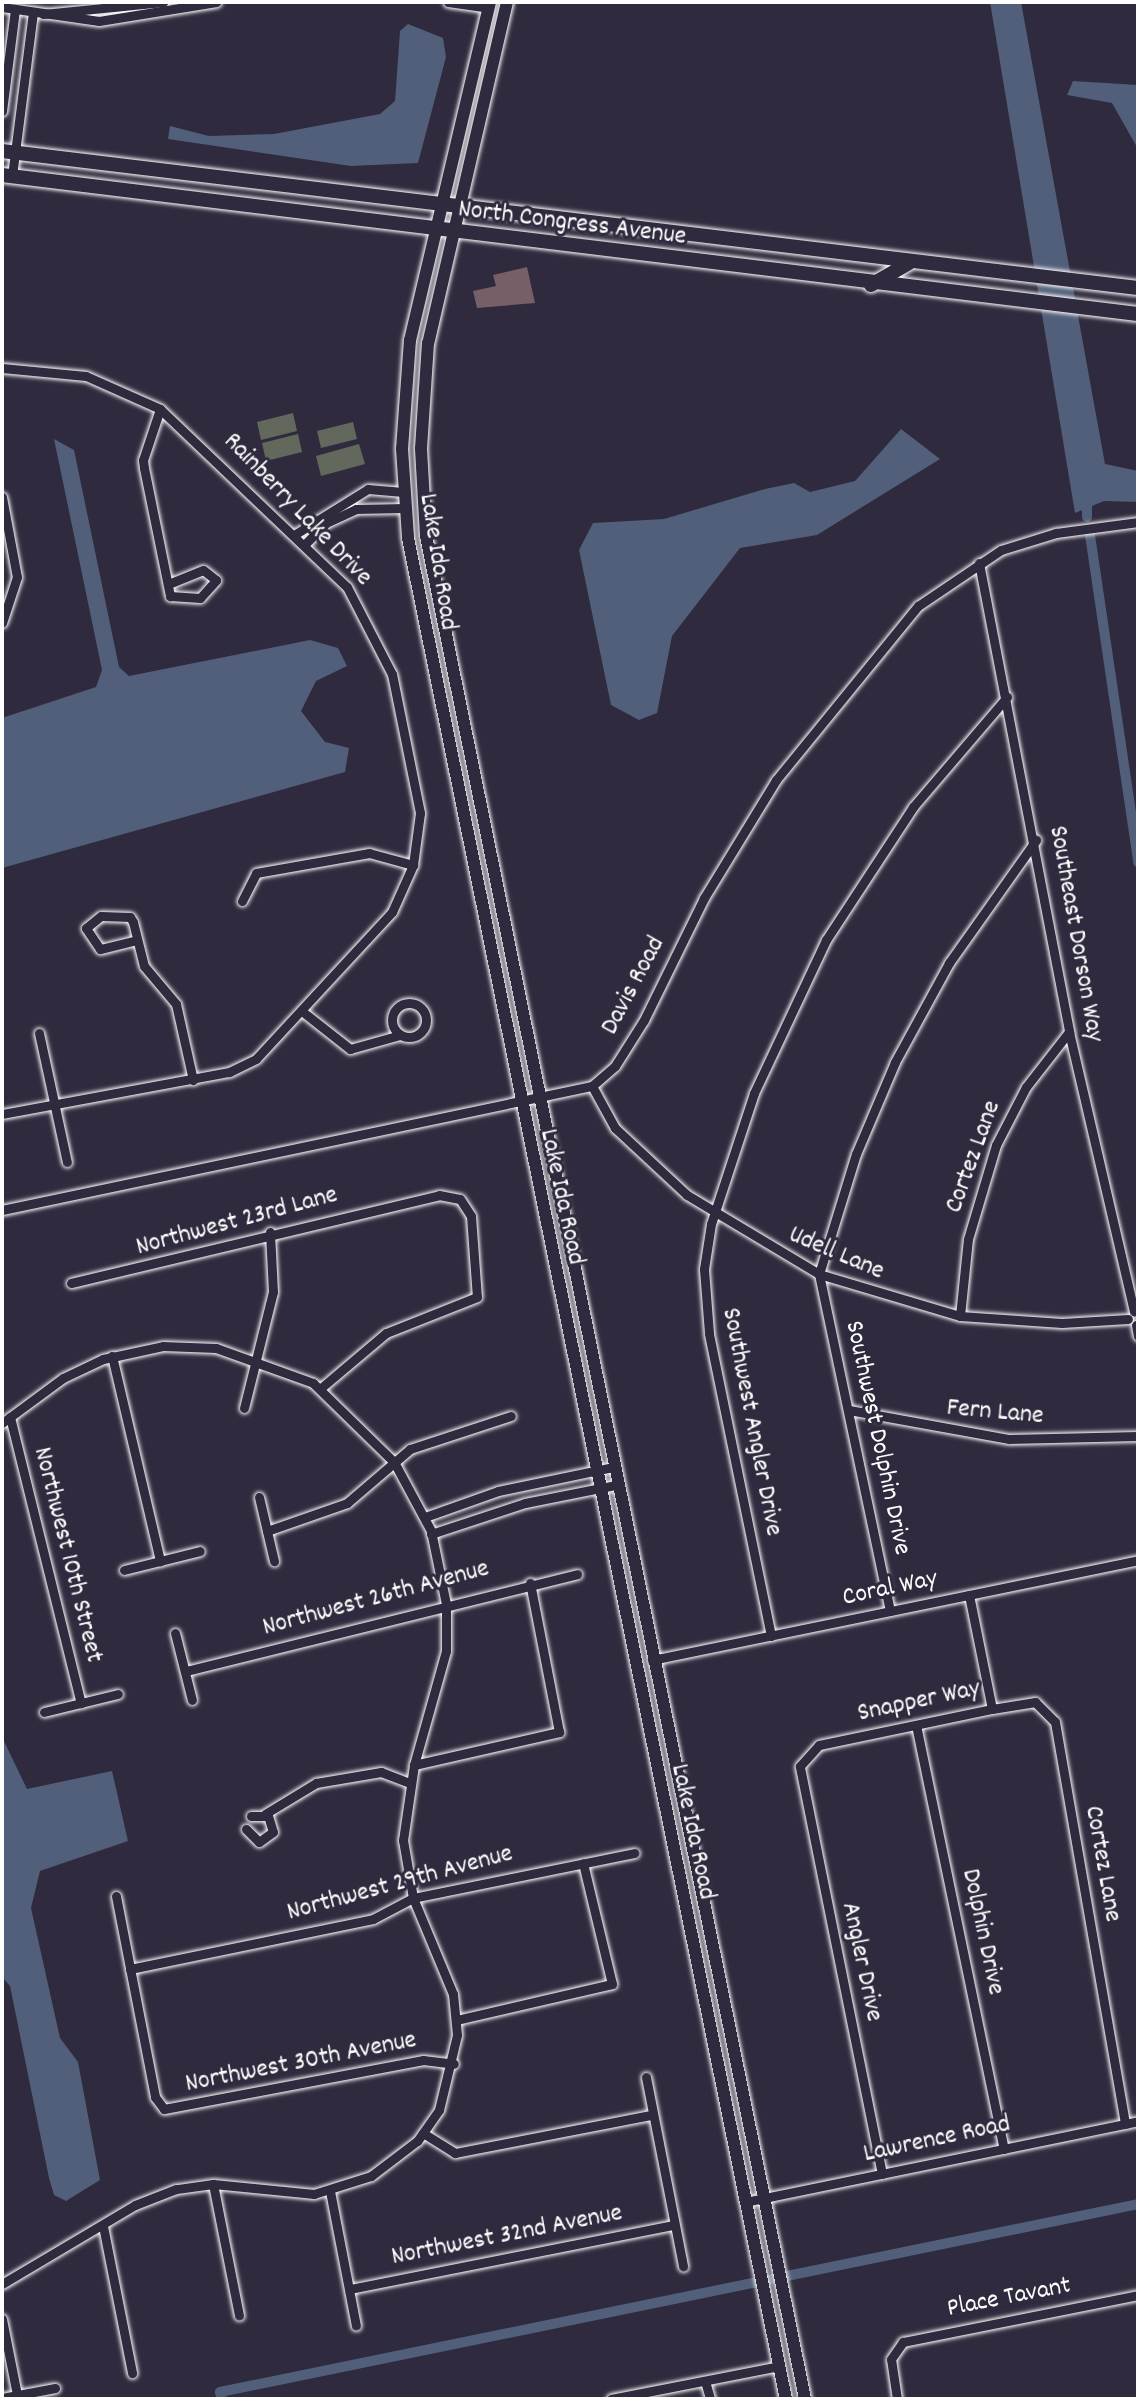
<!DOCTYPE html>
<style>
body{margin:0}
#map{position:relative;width:1140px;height:2401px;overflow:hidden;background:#2f2a3d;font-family:Dekko,sans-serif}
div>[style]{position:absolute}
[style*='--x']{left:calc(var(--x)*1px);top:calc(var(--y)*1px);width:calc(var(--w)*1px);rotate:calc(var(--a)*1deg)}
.green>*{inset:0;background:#62685b}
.water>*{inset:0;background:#515f7a}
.canal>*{height:10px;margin:-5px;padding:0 5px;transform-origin:5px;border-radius:5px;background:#515f7a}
.building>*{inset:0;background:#765f66}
.roads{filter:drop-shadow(0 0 2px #fff) drop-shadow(0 0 2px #fff)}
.minor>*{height:9px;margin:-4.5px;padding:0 4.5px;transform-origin:4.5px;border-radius:4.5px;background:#2f2a3d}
.minor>.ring{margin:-4.5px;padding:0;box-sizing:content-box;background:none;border:9px solid #2f2a3d;border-radius:50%}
.tertiary>*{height:12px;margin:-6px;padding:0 6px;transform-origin:6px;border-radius:6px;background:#2f2a3d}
.secondary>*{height:14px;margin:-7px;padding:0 7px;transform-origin:7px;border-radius:7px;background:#2f2a3d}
span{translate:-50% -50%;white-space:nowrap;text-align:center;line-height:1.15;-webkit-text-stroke:6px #2f2a3d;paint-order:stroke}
.street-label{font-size:26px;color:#fff}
.frame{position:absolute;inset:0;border:4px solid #fff;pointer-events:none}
</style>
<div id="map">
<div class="green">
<i style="clip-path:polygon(293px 413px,297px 431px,261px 440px,257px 422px)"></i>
<i style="clip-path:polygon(353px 422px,357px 439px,321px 448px,317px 431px)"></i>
<i style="clip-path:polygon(298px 434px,302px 452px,266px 461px,262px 443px)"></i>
<i style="clip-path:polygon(359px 444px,365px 464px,321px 476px,316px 456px)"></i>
</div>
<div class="water">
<i style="clip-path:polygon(990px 2px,1021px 2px,1105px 464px,1138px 471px,1138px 502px,1104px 501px,1075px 513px)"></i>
<i style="clip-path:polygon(408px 24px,443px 38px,446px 57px,418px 163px,351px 166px,168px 139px,170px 126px,209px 136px,274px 134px,380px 114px,395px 101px,400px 31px)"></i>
<i style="clip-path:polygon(1073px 81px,1138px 85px,1138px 149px,1112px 103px,1067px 95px)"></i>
<i style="clip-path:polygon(901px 429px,940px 459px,817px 535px,740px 548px,672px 636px,657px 713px,639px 720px,611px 705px,579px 550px,593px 523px,664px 519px,765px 489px,794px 483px,810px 492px,855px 481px)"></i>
<i style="clip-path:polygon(54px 439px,74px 450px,119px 667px,129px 676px,310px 640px,338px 648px,347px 666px,316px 681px,301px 711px,325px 742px,349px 748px,345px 772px,2px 868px,2px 718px,96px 687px,102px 670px)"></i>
<i style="clip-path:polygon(2px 1737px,27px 1789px,112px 1771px,128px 1841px,40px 1871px,31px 1908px,60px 2038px,78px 2062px,100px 2180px,66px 2201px,54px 2195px,49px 2178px,10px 1986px,2px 1977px)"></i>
</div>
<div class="canal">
<i style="--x:1087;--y:517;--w:22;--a:-90"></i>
<i style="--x:1090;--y:535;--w:331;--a:81.6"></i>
<i style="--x:222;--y:2399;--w:7;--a:-106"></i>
<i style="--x:220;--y:2392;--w:937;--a:-11.57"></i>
</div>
<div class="building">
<i style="clip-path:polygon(527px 267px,535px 303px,477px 308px,473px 291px,496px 286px,493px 275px)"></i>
</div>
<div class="roads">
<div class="minor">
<i style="--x:448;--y:2;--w:41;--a:8.3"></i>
<i style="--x:2;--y:7;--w:98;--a:8.2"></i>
<i style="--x:99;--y:21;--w:119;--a:-9.2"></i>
<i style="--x:43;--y:14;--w:121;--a:-5.7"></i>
<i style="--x:2;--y:111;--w:103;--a:-82.7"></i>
<i style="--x:12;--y:176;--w:164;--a:-82.7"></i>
<i style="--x:2;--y:368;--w:84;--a:5.4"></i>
<i style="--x:86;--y:376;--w:81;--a:24"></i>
<i style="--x:160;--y:409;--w:258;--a:43.6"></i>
<i style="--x:347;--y:587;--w:98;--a:62.7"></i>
<i style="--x:392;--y:674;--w:142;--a:78.6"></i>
<i style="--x:420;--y:813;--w:52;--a:97.7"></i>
<i style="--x:413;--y:865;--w:51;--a:114.1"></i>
<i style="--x:392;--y:912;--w:200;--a:132.8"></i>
<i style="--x:256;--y:1059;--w:30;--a:154"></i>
<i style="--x:229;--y:1072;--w:231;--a:169.5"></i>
<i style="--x:160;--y:409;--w:54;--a:108.4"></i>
<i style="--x:143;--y:460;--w:8;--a:83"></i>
<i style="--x:144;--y:468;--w:131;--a:78.5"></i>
<i style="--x:170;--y:596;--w:30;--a:4"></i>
<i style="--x:200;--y:598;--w:24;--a:-48"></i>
<i style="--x:216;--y:580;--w:16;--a:-142"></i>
<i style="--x:203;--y:570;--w:38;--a:158"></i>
<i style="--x:2;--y:497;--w:81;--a:79.4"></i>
<i style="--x:17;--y:577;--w:48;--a:108.1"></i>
<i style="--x:294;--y:535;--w:87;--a:-31.9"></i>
<i style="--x:368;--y:489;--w:35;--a:5"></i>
<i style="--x:304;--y:545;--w:31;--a:-45"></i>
<i style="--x:326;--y:523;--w:33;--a:-25"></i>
<i style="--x:356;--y:509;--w:49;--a:-1.2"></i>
<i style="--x:979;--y:563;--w:478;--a:79.1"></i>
<i style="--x:1069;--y:1032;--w:287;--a:76.9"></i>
<i style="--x:242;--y:901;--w:31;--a:-63"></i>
<i style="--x:256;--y:873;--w:115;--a:-10"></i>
<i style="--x:369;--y:853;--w:46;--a:15.3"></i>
<i style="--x:137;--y:940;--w:38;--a:166"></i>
<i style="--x:100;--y:949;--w:25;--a:-124"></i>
<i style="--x:86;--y:928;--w:19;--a:-39"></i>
<i style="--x:101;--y:916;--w:29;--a:2"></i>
<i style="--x:130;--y:917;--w:6;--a:59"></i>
<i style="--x:133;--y:922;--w:45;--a:76"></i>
<i style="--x:144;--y:966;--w:50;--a:49.9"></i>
<i style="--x:176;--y:1004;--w:78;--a:77.4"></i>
<i class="ring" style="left:392px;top:1003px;width:25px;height:25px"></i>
<i style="--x:303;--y:1012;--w:60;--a:38.2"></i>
<i style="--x:350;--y:1049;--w:52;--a:-15.6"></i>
<i style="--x:39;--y:1033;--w:132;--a:77.8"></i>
<i style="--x:592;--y:1086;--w:48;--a:61.3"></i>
<i style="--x:615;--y:1128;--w:98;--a:42.9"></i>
<i style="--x:687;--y:1195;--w:154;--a:30.9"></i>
<i style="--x:819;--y:1274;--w:147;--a:16.6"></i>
<i style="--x:960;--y:1316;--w:102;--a:3.9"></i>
<i style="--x:1062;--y:1323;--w:66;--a:-3.5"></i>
<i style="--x:2;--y:1210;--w:603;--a:-11.87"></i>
<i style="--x:592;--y:1086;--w:30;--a:-41"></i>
<i style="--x:615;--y:1066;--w:54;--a:-57.8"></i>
<i style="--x:644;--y:1020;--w:136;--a:-63.8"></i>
<i style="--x:704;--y:898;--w:138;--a:-58.6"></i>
<i style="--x:776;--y:780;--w:225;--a:-50.8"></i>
<i style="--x:918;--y:606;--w:100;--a:-34"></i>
<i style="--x:1001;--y:550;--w:58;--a:-17.2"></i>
<i style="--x:1056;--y:533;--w:83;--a:-7.6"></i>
<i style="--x:71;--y:1283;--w:378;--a:-13.4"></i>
<i style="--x:439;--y:1195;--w:21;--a:11"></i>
<i style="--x:460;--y:1199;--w:20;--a:57"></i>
<i style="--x:471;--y:1216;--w:81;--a:85.8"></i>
<i style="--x:477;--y:1297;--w:98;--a:158.4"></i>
<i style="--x:386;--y:1333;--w:85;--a:139.8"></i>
<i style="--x:960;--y:1316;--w:77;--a:-84.1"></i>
<i style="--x:968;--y:1239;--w:98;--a:-73.4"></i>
<i style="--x:996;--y:1145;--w:65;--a:-62.7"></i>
<i style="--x:1026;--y:1087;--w:70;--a:-52"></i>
<i style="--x:1136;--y:1325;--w:11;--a:80"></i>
<i style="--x:112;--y:1356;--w:211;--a:76.8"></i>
<i style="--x:244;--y:1408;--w:120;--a:-76"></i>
<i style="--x:273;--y:1292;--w:60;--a:-92.9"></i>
<i style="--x:849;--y:1410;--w:163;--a:10.3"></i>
<i style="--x:1009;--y:1439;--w:129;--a:-1.3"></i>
<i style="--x:10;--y:1417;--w:295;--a:76.1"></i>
<i style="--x:2;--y:1423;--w:76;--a:-36.4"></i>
<i style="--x:63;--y:1378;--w:44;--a:-25.4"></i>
<i style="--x:103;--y:1359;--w:61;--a:-12.2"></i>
<i style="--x:163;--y:1346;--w:53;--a:2.2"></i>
<i style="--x:216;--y:1348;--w:103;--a:19.8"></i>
<i style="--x:313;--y:1383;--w:113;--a:44.3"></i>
<i style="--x:394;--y:1462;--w:78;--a:61.8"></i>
<i style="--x:431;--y:1531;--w:75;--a:78.4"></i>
<i style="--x:446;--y:1604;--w:47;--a:90"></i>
<i style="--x:446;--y:1651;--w:118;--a:105.7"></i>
<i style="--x:414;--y:1765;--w:76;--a:98.3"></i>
<i style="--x:403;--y:1840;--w:59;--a:80.2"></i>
<i style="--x:413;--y:1898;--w:104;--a:67.4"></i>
<i style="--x:453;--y:1994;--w:41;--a:84.4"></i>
<i style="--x:457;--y:2035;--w:77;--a:103.5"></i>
<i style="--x:439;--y:2110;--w:38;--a:125"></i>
<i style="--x:417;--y:2141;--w:58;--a:142.7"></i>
<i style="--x:371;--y:2176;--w:60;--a:162.5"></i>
<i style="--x:314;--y:2194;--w:101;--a:-174.3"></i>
<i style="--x:213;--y:2184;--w:37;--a:172"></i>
<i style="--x:176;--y:2189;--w:44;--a:158.7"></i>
<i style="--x:135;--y:2205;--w:155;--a:149.3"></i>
<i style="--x:259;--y:1497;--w:66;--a:76.8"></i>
<i style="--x:425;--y:1517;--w:77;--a:-19.6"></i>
<i style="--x:498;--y:1491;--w:117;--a:-11.8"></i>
<i style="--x:267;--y:1531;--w:85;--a:-19.3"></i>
<i style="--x:347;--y:1503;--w:83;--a:-40.6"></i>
<i style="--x:410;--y:1449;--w:106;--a:-18.1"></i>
<i style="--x:431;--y:1534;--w:99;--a:-18.3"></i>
<i style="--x:525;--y:1503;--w:93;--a:-11.2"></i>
<i style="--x:124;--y:1570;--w:78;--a:-14"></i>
<i style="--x:969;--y:1595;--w:116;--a:78.6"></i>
<i style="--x:890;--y:1611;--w:344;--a:-101.9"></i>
<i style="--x:819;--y:1274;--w:126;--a:-72.9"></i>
<i style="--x:856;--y:1154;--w:100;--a:-67"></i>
<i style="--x:895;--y:1062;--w:113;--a:-61.4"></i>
<i style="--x:949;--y:963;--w:151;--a:-54.7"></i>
<i style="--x:175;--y:1633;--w:69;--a:75.8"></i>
<i style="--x:771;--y:1636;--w:309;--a:-101.6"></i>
<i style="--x:709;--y:1333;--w:64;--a:-94.5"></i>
<i style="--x:704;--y:1269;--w:46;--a:-81.2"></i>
<i style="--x:711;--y:1224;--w:138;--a:-71.8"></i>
<i style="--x:754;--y:1093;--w:169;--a:-64.8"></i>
<i style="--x:826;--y:940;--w:159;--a:-56.8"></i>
<i style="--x:913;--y:807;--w:145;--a:-49.5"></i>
<i style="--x:652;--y:1660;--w:496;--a:-11.6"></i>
<i style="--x:186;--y:1671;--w:403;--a:-13.9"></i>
<i style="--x:44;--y:1712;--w:76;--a:-13.7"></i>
<i style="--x:916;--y:1725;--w:433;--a:78.3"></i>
<i style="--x:414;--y:1765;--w:149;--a:-12.8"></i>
<i style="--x:559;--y:1732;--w:152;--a:-101"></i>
<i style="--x:265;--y:1814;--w:60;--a:-31.3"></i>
<i style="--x:316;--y:1783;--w:66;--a:-9.6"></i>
<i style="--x:381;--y:1772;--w:31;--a:21"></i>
<i style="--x:246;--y:1829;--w:18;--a:45"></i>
<i style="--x:259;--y:1842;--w:17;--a:-36"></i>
<i style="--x:273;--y:1832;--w:17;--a:-107"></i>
<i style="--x:268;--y:1816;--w:17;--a:180"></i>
<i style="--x:116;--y:1896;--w:205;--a:79"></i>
<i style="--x:155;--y:2097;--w:15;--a:53"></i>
<i style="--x:164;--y:2109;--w:264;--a:-10.7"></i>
<i style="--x:423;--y:2060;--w:31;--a:7"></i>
<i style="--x:130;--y:1969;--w:248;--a:-11.6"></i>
<i style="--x:373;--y:1919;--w:45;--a:-27.7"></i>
<i style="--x:413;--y:1898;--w:226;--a:-11.5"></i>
<i style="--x:456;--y:2020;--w:160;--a:-13"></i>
<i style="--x:612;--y:1984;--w:124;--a:-103.5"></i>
<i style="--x:646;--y:2077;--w:193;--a:78.9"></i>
<i style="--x:423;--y:2133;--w:38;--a:32"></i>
<i style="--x:455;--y:2153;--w:200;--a:-11"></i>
<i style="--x:882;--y:2174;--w:416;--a:-101.4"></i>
<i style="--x:800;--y:1766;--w:28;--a:-48"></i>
<i style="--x:819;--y:1745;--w:177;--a:-11.8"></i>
<i style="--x:992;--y:1709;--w:44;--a:-9.2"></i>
<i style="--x:1035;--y:1702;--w:28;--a:45"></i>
<i style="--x:1055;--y:1722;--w:408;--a:80.1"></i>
<i style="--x:213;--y:2184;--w:134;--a:78.8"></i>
<i style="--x:330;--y:2191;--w:137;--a:79.1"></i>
<i style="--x:745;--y:2202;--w:401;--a:-11.6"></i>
<i style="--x:103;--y:2226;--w:150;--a:78.8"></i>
<i style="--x:350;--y:2289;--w:328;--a:-11.2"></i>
<i style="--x:2;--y:2319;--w:77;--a:78.8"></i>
<i style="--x:705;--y:2381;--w:19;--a:74"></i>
<i style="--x:2;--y:2398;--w:54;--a:-10.7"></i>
<i style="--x:611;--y:2399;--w:171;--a:-11.1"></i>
<i style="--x:897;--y:2399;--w:40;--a:-98.5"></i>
<i style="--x:891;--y:2359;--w:21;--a:-55"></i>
<i style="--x:903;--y:2342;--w:240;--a:-11.3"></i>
</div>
<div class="tertiary">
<i style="--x:490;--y:2;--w:347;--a:103.3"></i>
<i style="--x:410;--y:340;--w:109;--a:94.2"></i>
<i style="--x:402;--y:449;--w:89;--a:86.1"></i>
<i style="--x:408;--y:538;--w:1899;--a:78.52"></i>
<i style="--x:507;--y:2;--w:350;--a:103"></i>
<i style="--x:428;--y:343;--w:106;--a:93.8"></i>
<i style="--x:421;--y:449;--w:87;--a:86.7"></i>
<i style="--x:426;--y:536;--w:1901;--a:78.5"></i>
</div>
<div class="secondary">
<i style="--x:2;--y:151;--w:1144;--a:6.88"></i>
<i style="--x:2;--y:175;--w:1144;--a:6.98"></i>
<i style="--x:871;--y:285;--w:44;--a:-30.1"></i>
</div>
</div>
<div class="street-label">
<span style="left:572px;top:224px;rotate:7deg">North Congress Avenue</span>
<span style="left:297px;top:510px;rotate:46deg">Rainberry Lake Drive</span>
<span style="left:437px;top:562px;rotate:81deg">Lake Ida Road</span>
<span style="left:1075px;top:934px;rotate:80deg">Southeast Dorson Way</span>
<span style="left:634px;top:986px;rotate:-62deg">Davis Road</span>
<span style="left:974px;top:1157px;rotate:-70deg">Cortez Lane</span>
<span style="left:561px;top:1197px;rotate:78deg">Lake Ida Road</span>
<span style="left:237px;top:1222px;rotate:-15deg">Northwest 23rd Lane</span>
<span style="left:836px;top:1254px;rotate:23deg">Udell Lane</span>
<span style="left:995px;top:1413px;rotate:5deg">Fern Lane</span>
<span style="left:751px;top:1422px;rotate:79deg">Southwest Angler Drive</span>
<span style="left:877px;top:1438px;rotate:78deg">Southwest Dolphin Drive</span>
<span style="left:67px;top:1555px;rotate:76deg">Northwest 10th Street</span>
<span style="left:890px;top:1589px;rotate:-12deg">Coral Way</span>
<span style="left:376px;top:1599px;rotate:-15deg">Northwest 26th Avenue</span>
<span style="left:919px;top:1702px;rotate:-12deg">Snapper Way</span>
<span style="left:692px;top:1832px;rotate:78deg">Lake Ida Road</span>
<span style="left:1102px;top:1864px;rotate:80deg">Cortez Lane</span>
<span style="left:400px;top:1884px;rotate:-15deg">Northwest 29th Avenue</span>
<span style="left:982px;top:1932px;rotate:78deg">Dolphin Drive</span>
<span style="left:861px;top:1962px;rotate:78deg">Angler Drive</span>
<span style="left:301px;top:2063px;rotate:-11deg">Northwest 30th Avenue</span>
<span style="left:937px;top:2140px;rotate:-12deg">Lawrence Road</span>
<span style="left:507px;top:2236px;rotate:-11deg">Northwest 32nd Avenue</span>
<span style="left:1009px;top:2298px;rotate:-11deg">Place Tavant</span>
</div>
<div class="frame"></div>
</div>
